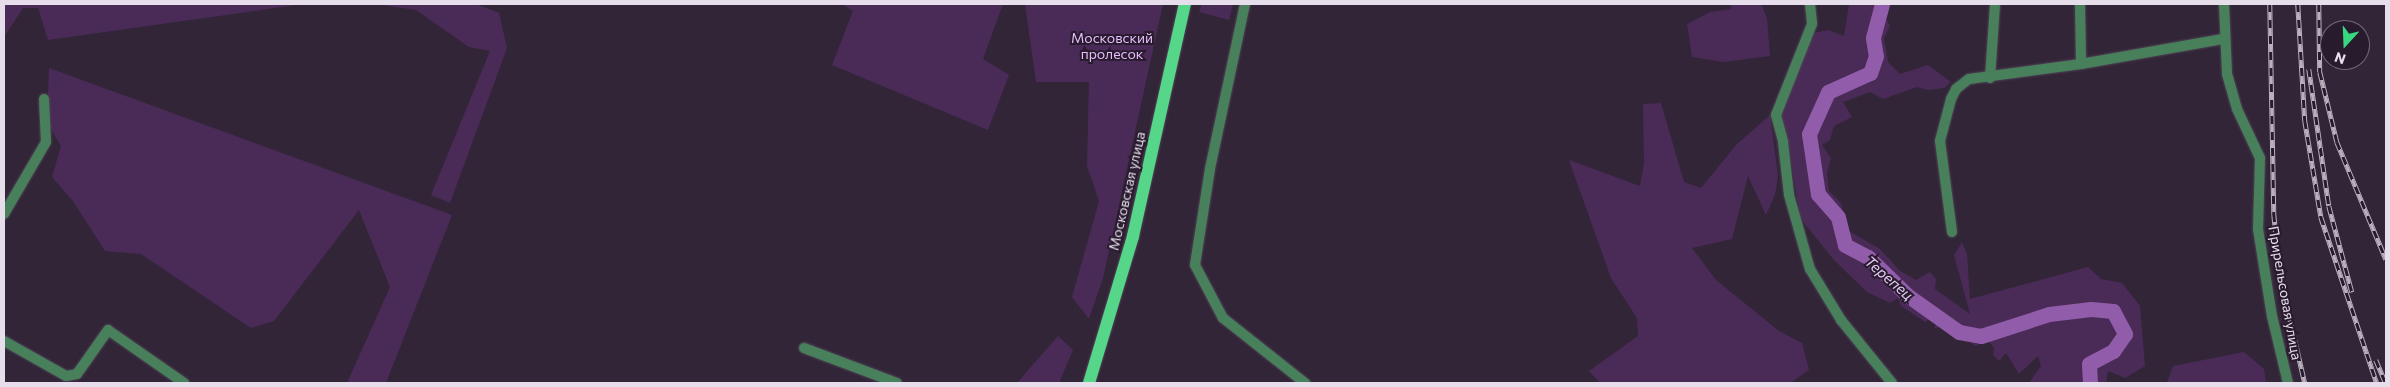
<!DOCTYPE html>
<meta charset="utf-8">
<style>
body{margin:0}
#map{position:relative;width:2390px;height:387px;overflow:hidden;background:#322538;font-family:Commissioner,sans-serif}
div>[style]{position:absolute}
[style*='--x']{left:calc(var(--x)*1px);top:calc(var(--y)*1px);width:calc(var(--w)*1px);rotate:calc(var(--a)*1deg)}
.green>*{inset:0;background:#4a2b58}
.river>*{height:15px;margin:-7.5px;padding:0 7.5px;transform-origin:7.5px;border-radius:7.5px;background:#915ca9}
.roads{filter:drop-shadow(0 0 1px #4f4355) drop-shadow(0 0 1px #4f4355)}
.minor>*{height:10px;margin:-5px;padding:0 5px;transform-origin:5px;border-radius:5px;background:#47805b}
.major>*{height:12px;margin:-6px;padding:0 6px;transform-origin:6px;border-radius:6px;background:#55d689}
.rail>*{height:4.5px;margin-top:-2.25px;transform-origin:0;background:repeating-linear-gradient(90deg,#281b2e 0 8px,#bab0be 0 16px);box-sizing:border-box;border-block:1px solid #bab0be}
span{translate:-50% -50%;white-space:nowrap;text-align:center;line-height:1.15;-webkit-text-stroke:4px #281b2e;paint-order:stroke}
.park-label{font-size:14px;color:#e6bdfa}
.street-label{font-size:14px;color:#e7deeb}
.water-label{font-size:15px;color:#e6cbf4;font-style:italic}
.frame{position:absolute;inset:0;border:5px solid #e7deeb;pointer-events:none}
.north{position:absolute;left:2320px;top:20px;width:50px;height:50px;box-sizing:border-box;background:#281b2e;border:1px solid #74697a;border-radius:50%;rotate:200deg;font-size:14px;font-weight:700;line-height:20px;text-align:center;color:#e7deeb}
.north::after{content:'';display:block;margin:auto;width:18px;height:22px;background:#37d880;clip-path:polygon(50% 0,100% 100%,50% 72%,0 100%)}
</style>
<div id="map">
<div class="green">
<i style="clip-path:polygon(4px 4px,303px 4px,48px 40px,38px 8px,23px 8px,4px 37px)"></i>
<i style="clip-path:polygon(375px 4px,476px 4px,499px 13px,507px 48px,450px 203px,431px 195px,490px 51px,469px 47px,416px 10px)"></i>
<i style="clip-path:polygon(842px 4px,1003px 4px,983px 59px,1009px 75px,988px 130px,832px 65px,853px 11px)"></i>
<i style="clip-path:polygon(1025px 4px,1163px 4px,1103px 278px,1089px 319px,1072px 297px,1099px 201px,1087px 166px,1089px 82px,1036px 82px)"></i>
<i style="clip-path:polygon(1202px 4px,1233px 4px,1229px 20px,1199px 12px)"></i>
<i style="clip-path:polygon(1731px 4px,1761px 4px,1767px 18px,1770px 56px,1724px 62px,1692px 57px,1687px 24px,1710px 12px,1731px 9px)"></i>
<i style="clip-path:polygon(1849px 4px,1889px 4px,1885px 17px,1890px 26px,1884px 38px,1888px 62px,1900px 74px,1928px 65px,1951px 82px,1944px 88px,1928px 90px,1917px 87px,1883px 99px,1870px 92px,1843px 102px,1852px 117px,1834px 126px,1830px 140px,1822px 145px,1831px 158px,1827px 173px,1829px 191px,1841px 203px,1849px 231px,1880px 249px,1900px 271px,1916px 280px,1930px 272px,1936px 279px,1935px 289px,1970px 314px,1954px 255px,1962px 242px,1967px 254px,1970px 299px,2088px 267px,2101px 279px,2122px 283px,2140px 306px,2145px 366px,2125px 378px,2108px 371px,2106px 383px,2029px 383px,2041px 366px,2038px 356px,2019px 374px,2006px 353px,1999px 361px,1993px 355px,1994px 348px,1987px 339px,1976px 346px,1971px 343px,1956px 320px,1934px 329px,1941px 311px,1925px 322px,1901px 306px,1898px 298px,1890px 303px,1867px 292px,1834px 260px,1800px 218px,1788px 140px,1781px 113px,1814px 33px,1828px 30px,1844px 36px)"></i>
<i style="clip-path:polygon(49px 68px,452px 215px,386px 383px,347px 383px,390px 287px,359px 210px,274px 321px,251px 328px,141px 254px,105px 251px,73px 201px,52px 177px,61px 146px,47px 123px)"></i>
<i style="clip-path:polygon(1661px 103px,1684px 182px,1701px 188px,1737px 144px,1770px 115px,1778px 176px,1775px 195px,1766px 215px,1748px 176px,1732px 239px,1692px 248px,1716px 280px,1779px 331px,1802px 343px,1809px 370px,1790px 383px,1600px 383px,1589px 371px,1638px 336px,1637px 318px,1611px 278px,1569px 160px,1640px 186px,1644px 163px,1643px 104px)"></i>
<i style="clip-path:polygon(1058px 336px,1073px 350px,1059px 383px,1017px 383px)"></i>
<i style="clip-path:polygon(2244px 352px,2264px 369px,2266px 383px,2167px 382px,2173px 366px)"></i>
</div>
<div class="river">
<i style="--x:1882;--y:4;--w:35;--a:105"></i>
<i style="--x:1873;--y:38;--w:18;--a:81"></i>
<i style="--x:1876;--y:56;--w:18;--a:109"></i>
<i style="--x:1870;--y:73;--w:46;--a:155.7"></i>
<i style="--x:1828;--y:92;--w:46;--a:114.3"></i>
<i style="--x:1809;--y:134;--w:61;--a:81.5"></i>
<i style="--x:1818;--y:194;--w:30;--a:49"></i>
<i style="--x:1838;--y:217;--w:29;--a:76"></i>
<i style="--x:1845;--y:245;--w:26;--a:28"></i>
<i style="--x:1868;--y:257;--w:54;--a:44.3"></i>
<i style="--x:1907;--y:295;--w:64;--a:35.4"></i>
<i style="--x:1959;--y:332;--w:22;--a:10"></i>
<i style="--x:1981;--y:336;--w:71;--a:-17.9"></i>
<i style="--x:2049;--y:314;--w:42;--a:-6.8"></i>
<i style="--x:2091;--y:309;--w:22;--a:5"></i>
<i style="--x:2113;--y:311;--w:26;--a:62"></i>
<i style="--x:2125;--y:334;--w:21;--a:125"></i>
<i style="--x:2113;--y:351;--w:27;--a:152"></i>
<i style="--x:2089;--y:364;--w:19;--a:87"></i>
</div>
<div class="roads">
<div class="minor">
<i style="--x:1245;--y:4;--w:169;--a:102"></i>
<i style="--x:1210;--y:169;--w:97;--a:98.9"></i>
<i style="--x:1195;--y:265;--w:60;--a:62.2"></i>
<i style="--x:1223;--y:318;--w:105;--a:38.4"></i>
<i style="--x:1810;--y:4;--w:20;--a:84"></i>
<i style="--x:1812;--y:24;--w:98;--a:111.6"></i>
<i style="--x:1776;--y:115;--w:28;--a:75"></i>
<i style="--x:1783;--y:142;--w:53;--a:83.5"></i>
<i style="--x:1789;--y:195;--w:77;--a:74.2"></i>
<i style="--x:1810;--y:269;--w:60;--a:58.7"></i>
<i style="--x:1841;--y:320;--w:81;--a:51"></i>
<i style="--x:2080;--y:4;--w:60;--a:89"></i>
<i style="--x:2224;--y:4;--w:70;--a:87.5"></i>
<i style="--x:2227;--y:74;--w:36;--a:74"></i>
<i style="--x:2237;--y:109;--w:54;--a:64.9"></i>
<i style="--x:2260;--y:158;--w:71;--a:91.6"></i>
<i style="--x:2258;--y:229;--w:88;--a:80.9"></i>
<i style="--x:2272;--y:316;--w:69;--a:76.6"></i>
<i style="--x:1990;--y:78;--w:74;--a:-86.1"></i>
<i style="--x:4;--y:214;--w:83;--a:-59.7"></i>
<i style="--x:46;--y:142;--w:43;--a:-92.7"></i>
<i style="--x:1952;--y:232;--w:92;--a:-97.5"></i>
<i style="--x:1940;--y:141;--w:43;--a:-75.3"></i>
<i style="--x:1951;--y:99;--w:11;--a:-63"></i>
<i style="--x:1956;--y:89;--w:16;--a:-38"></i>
<i style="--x:1969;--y:79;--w:113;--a:-7.6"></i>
<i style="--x:2081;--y:64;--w:144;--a:-10"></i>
<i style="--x:4;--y:341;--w:71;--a:29.4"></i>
<i style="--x:66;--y:376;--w:11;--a:-10"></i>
<i style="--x:77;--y:374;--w:54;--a:-54.8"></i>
<i style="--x:108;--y:330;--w:93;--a:34.9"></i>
<i style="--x:804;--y:348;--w:99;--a:20.6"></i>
</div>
<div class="major">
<i style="--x:1089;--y:383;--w:153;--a:-73.3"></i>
<i style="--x:1133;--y:236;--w:238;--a:-77.4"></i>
</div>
</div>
<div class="rail">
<i style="--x:2270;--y:4;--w:210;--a:88.9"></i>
<i style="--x:2274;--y:214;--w:61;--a:84.4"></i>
<i style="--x:2280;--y:275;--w:111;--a:77"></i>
<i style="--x:2298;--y:4;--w:117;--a:86.6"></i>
<i style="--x:2305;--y:121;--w:97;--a:80.5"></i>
<i style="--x:2321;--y:217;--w:175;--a:71.4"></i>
<i style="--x:2319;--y:4;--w:68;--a:89.2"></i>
<i style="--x:2320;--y:72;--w:72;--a:76.3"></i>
<i style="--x:2337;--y:142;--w:127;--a:67.3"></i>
<i style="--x:2309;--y:69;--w:138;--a:81.7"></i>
<i style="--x:2329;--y:206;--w:89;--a:75"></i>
<i style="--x:2376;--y:360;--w:25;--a:67"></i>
</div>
<div class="park-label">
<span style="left:1112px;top:46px">Московский<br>пролесок</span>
</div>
<div class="street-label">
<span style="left:1127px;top:191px;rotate:-77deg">Московская улица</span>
<span style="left:2285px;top:293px;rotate:80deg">Прирельсовая улица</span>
</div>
<div class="water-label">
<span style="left:1889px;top:278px;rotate:41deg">Терепец</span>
</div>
<div class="frame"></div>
<div class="north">N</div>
</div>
